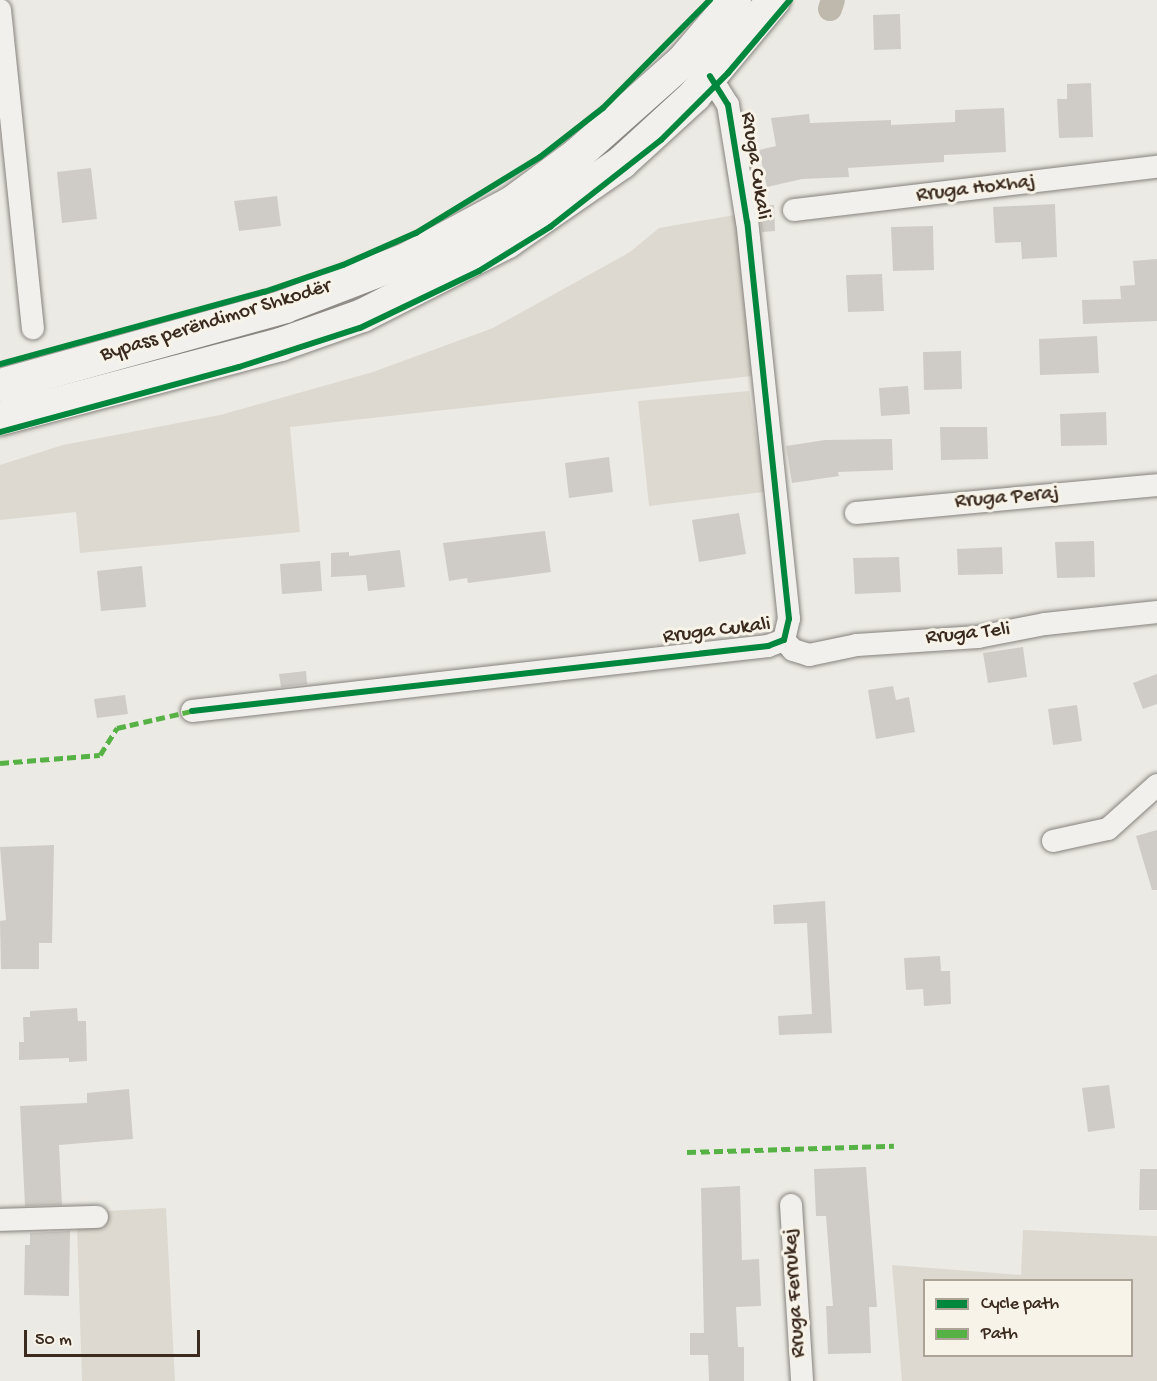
<!DOCTYPE html>
<meta charset="utf-8">
<style>
body{margin:0}
#map{position:relative;width:1157px;height:1381px;overflow:hidden;background:#eceae4;font-family:"Gochi Hand",sans-serif}
div>[style]{position:absolute}
[style*='--x']{left:calc(var(--x)*1px);top:calc(var(--y)*1px);width:calc(var(--w)*1px);rotate:calc(var(--a)*1deg)}
.green>*{inset:0;background:#ddd9d0}
.canal>*{height:24px;margin:-12px;padding:0 12px;transform-origin:12px;border-radius:12px;background:#beb8ad}
.building>*{inset:0;background:#cfccc7}
.roads{filter:drop-shadow(0 0 2px #86827c) drop-shadow(0 0 2px #86827c)}
.minor>*{height:22px;margin:-11px;padding:0 11px;transform-origin:11px;border-radius:11px;background:#f1f0ec}
.trunk>*{height:33px;margin:-16.5px;padding:0 16.5px;transform-origin:16.5px;border-radius:16.5px;background:#f1f0ec}
.quiet>*{height:4.5px;margin-top:-2.25px;transform-origin:0;background:repeating-linear-gradient(90deg,#57b245 0 9px,transparent 0 13.5px)}
.cycleway>*{height:6px;margin:-3px;padding:0 3px;transform-origin:3px;border-radius:3px;background:#00873e}
span{translate:-50% -50%;white-space:nowrap;text-align:center;line-height:1.15;-webkit-text-stroke:6px #f7f3e8;paint-order:stroke}
.street-label{font-size:21px;color:#3b2a1e}
.legend{position:absolute;left:923px;top:1279px;width:210px;height:78px;box-sizing:border-box;background:#f7f3e8;border:2px solid #aca397;margin:0;padding:8px 10px;list-style:none;font-size:18px;color:#3b2a1e}
.legend li{display:flex;align-items:center;gap:12px;height:30px}
.legend b{width:30px;border:2px solid #aca397}
.scale{position:absolute;left:24px;top:1330px;width:176px;height:27px;box-sizing:border-box;border:3px solid #3b2a1e;border-top:0;padding-left:8px;font-size:18px;line-height:21px;white-space:nowrap;color:#3b2a1e;-webkit-text-stroke:4px #f7f3e8;paint-order:stroke}
</style>
<div id="map">
<div class="green">
<i style="clip-path:polygon(735px 215px,752px 376px,290px 427px,300px 532px,80px 553px,76px 512px,0 520px,0 465px,63px 445px,220px 415px,373px 372px,493px 328px,630px 252px,659px 228px)"></i>
<i style="clip-path:polygon(749px 391px,765px 492px,649px 506px,638px 401px)"></i>
<i style="clip-path:polygon(166px 1208px,175px 1381px,82px 1381px,77px 1226px,106px 1225px,106px 1211px)"></i>
<i style="clip-path:polygon(evenodd,1023px 1230px,1157px 1236px,1157px 1381px,902px 1381px,892px 1265px,1021px 1275px,1023px 1230px,924px 1280px,1132px 1280px,1132px 1356px,924px 1356px,924px 1280px)"></i>
</div>
<div class="canal">
<i style="--x:830;--y:9;--w:9;--a:-72"></i>
</div>
<div class="building">
<i style="clip-path:polygon(900px 14px,901px 49px,874px 50px,873px 15px)"></i>
<i style="clip-path:polygon(1091px 83px,1093px 137px,1059px 138px,1057px 99px,1067px 99px,1067px 84px)"></i>
<i style="clip-path:polygon(1004px 108px,1006px 152px,944px 155px,944px 162px,848px 168px,849px 177px,802px 179px,767px 187px,759px 150px,776px 146px,771px 118px,809px 114px,810px 123px,891px 120px,891px 125px,955px 122px,955px 110px)"></i>
<i style="clip-path:polygon(91px 168px,97px 219px,62px 223px,57px 172px)"></i>
<i style="clip-path:polygon(277px 196px,281px 226px,239px 231px,234px 201px)"></i>
<i style="clip-path:polygon(1055px 204px,1057px 257px,1022px 259px,1021px 242px,995px 243px,993px 207px)"></i>
<i style="clip-path:polygon(774px 205px,775px 231px,762px 232px,758px 206px)"></i>
<i style="clip-path:polygon(933px 226px,934px 270px,893px 271px,891px 227px)"></i>
<i style="clip-path:polygon(1157px 259px,1157px 321px,1083px 324px,1082px 300px,1121px 299px,1120px 286px,1135px 285px,1133px 261px)"></i>
<i style="clip-path:polygon(882px 274px,884px 311px,848px 312px,846px 275px)"></i>
<i style="clip-path:polygon(1097px 336px,1099px 373px,1040px 375px,1039px 339px)"></i>
<i style="clip-path:polygon(961px 351px,962px 389px,924px 390px,923px 352px)"></i>
<i style="clip-path:polygon(908px 386px,910px 414px,881px 416px,879px 388px)"></i>
<i style="clip-path:polygon(1106px 412px,1107px 445px,1061px 446px,1060px 414px)"></i>
<i style="clip-path:polygon(940px 427px,987px 427px,988px 459px,941px 460px)"></i>
<i style="clip-path:polygon(892px 439px,893px 470px,838px 472px,839px 476px,792px 483px,786px 446px,825px 440px)"></i>
<i style="clip-path:polygon(609px 457px,613px 492px,569px 498px,565px 463px)"></i>
<i style="clip-path:polygon(739px 513px,746px 554px,699px 562px,692px 520px)"></i>
<i style="clip-path:polygon(545px 531px,551px 572px,468px 583px,467px 578px,449px 581px,443px 543px)"></i>
<i style="clip-path:polygon(1094px 541px,1095px 577px,1057px 578px,1055px 542px)"></i>
<i style="clip-path:polygon(1002px 547px,1003px 574px,958px 575px,957px 549px)"></i>
<i style="clip-path:polygon(400px 550px,405px 587px,368px 591px,366px 575px,331px 577px,331px 553px,349px 552px,349px 556px)"></i>
<i style="clip-path:polygon(899px 557px,901px 592px,855px 594px,853px 558px)"></i>
<i style="clip-path:polygon(320px 561px,322px 591px,282px 594px,280px 564px)"></i>
<i style="clip-path:polygon(142px 566px,146px 607px,101px 611px,97px 571px)"></i>
<i style="clip-path:polygon(1023px 647px,1027px 677px,988px 683px,983px 653px)"></i>
<i style="clip-path:polygon(306px 671px,307px 684px,281px 687px,279px 674px)"></i>
<i style="clip-path:polygon(1157px 674px,1157px 704px,1143px 709px,1133px 683px)"></i>
<i style="clip-path:polygon(893px 686px,896px 700px,909px 697px,915px 732px,876px 739px,868px 690px)"></i>
<i style="clip-path:polygon(125px 695px,128px 714px,97px 718px,94px 699px)"></i>
<i style="clip-path:polygon(1077px 705px,1082px 741px,1053px 745px,1048px 709px)"></i>
<i style="clip-path:polygon(1157px 830px,1157px 890px,1152px 890px,1136px 836px)"></i>
<i style="clip-path:polygon(54px 845px,52px 943px,39px 943px,39px 969px,1px 969px,0 921px,6px 920px,0 847px)"></i>
<i style="clip-path:polygon(825px 901px,832px 1033px,779px 1035px,778px 1016px,812px 1014px,807px 923px,774px 924px,773px 905px)"></i>
<i style="clip-path:polygon(940px 956px,941px 971px,950px 971px,951px 1004px,924px 1006px,923px 989px,906px 990px,904px 958px)"></i>
<i style="clip-path:polygon(77px 1008px,78px 1021px,86px 1021px,87px 1061px,69px 1062px,69px 1058px,19px 1060px,19px 1042px,24px 1042px,23px 1017px,30px 1017px,30px 1011px)"></i>
<i style="clip-path:polygon(1109px 1085px,1115px 1128px,1088px 1132px,1082px 1088px)"></i>
<i style="clip-path:polygon(129px 1089px,133px 1139px,59px 1145px,62px 1205px,25px 1206px,20px 1106px,87px 1103px,87px 1093px)"></i>
<i style="clip-path:polygon(866px 1167px,877px 1307px,869px 1307px,871px 1353px,828px 1354px,826px 1306px,833px 1306px,826px 1216px,816px 1216px,814px 1169px)"></i>
<i style="clip-path:polygon(1140px 1169px,1157px 1169px,1157px 1210px,1139px 1210px)"></i>
<i style="clip-path:polygon(740px 1186px,742px 1260px,759px 1259px,761px 1306px,736px 1307px,738px 1347px,744px 1347px,744px 1381px,709px 1381px,708px 1355px,690px 1355px,690px 1333px,704px 1333px,701px 1188px)"></i>
<i style="clip-path:polygon(70px 1231px,69px 1296px,24px 1295px,25px 1245px,30px 1245px,30px 1233px)"></i>
</div>
<div class="roads">
<div class="minor">
<i style="--x:0;--y:10;--w:320;--a:84.1"></i>
<i style="--x:794;--y:210;--w:366;--a:-6.8"></i>
<i style="--x:856;--y:513;--w:302;--a:-5.3"></i>
<i style="--x:784;--y:640;--w:13;--a:48"></i>
<i style="--x:793;--y:650;--w:17;--a:17"></i>
<i style="--x:809;--y:655;--w:49;--a:-11.8"></i>
<i style="--x:857;--y:645;--w:121;--a:-3.8"></i>
<i style="--x:978;--y:637;--w:68;--a:-11"></i>
<i style="--x:1045;--y:624;--w:113;--a:-6.1"></i>
<i style="--x:192;--y:711;--w:580;--a:-6.44"></i>
<i style="--x:768;--y:646;--w:17;--a:-21"></i>
<i style="--x:784;--y:640;--w:22;--a:-77"></i>
<i style="--x:789;--y:619;--w:399;--a:-96"></i>
<i style="--x:747;--y:222;--w:119;--a:-99.2"></i>
<i style="--x:728;--y:105;--w:34;--a:-122"></i>
<i style="--x:1053;--y:841;--w:56;--a:-12.3"></i>
<i style="--x:1108;--y:829;--w:66;--a:-41.9"></i>
<i style="--x:791;--y:1205;--w:176;--a:86.4"></i>
<i style="--x:0;--y:1220;--w:97;--a:-1.8"></i>
</div>
<div class="trunk">
<i style="--x:0;--y:385;--w:295;--a:-15.5"></i>
<i style="--x:284;--y:306;--w:129;--a:-21"></i>
<i style="--x:404;--y:260;--w:123;--a:-28.2"></i>
<i style="--x:512;--y:202;--w:81;--a:-36.4"></i>
<i style="--x:577;--y:154;--w:142;--a:-41.6"></i>
<i style="--x:683;--y:60;--w:79;--a:-49.6"></i>
<i style="--x:0;--y:418;--w:290;--a:-14.8"></i>
<i style="--x:280;--y:344;--w:87;--a:-19.5"></i>
<i style="--x:362;--y:315;--w:163;--a:-27"></i>
<i style="--x:507;--y:241;--w:139;--a:-34.7"></i>
<i style="--x:621;--y:162;--w:99;--a:-42.5"></i>
<i style="--x:694;--y:95;--w:124;--a:-50.3"></i>
</div>
</div>
<div class="quiet">
<i style="--x:0;--y:763;--w:100;--a:-4.6"></i>
<i style="--x:100;--y:755;--w:32;--a:-58"></i>
<i style="--x:117;--y:728;--w:77;--a:-12.8"></i>
<i style="--x:687;--y:1152;--w:207;--a:-1.7"></i>
</div>
<div class="cycleway">
<i style="--x:0;--y:364;--w:274;--a:-15.3"></i>
<i style="--x:264;--y:292;--w:83;--a:-18.9"></i>
<i style="--x:343;--y:265;--w:80;--a:-23.7"></i>
<i style="--x:416;--y:233;--w:145;--a:-31.5"></i>
<i style="--x:540;--y:157;--w:80;--a:-37.9"></i>
<i style="--x:603;--y:108;--w:152;--a:-45.3"></i>
<i style="--x:0;--y:432;--w:248;--a:-15.2"></i>
<i style="--x:239;--y:367;--w:127;--a:-17.9"></i>
<i style="--x:360;--y:328;--w:132;--a:-25.6"></i>
<i style="--x:479;--y:271;--w:84;--a:-31.8"></i>
<i style="--x:550;--y:227;--w:141;--a:-38.1"></i>
<i style="--x:661;--y:140;--w:95;--a:-45"></i>
<i style="--x:728;--y:73;--w:96;--a:-49.7"></i>
<i style="--x:192;--y:711;--w:580;--a:-6.44"></i>
<i style="--x:768;--y:646;--w:17;--a:-21"></i>
<i style="--x:784;--y:640;--w:22;--a:-77"></i>
<i style="--x:789;--y:619;--w:399;--a:-96"></i>
<i style="--x:747;--y:222;--w:119;--a:-99.2"></i>
<i style="--x:728;--y:105;--w:34;--a:-122"></i>
</div>
<div class="street-label">
<span style="left:754px;top:166px;rotate:81deg">Rruga Cukali</span>
<span style="left:976px;top:190px;rotate:-7deg">Rruga Hoxhaj</span>
<span style="left:216px;top:322px;rotate:-17deg">Bypass perëndimor Shkodër</span>
<span style="left:1007px;top:499px;rotate:-5deg">Rruga Peraj</span>
<span style="left:717px;top:632px;rotate:-7deg">Rruga Cukali</span>
<span style="left:968px;top:635px;rotate:-6deg">Rruga Teli</span>
<span style="left:796px;top:1293px;rotate:-94deg">Rruga Ferrukej</span>
</div>
<ul class="legend">
<li><b style="height:8px;background:#00873e"></b>Cycle path</li>
<li><b style="height:8px;background:#57b245"></b>Path</li>
</ul>
<div class="scale">50 m</div>
</div>
